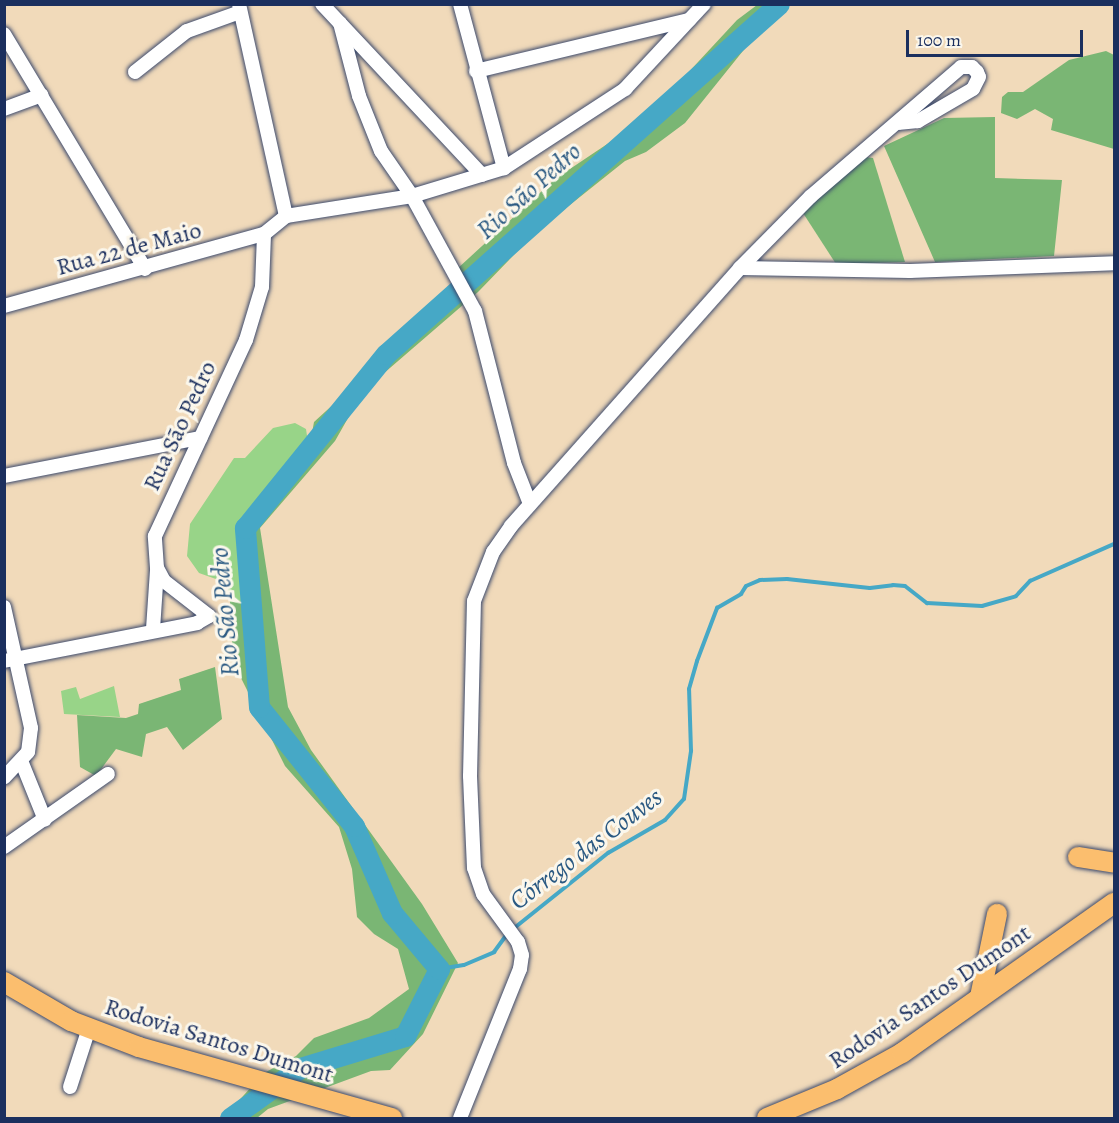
<!DOCTYPE html>
<meta charset="utf-8">
<style>
body{margin:0}
#map{position:relative;width:1119px;height:1123px;overflow:hidden;background:#f1daba;font-family:Alegreya,serif}
div>[style]{position:absolute}
[style*='--x']{left:calc(var(--x)*1px);top:calc(var(--y)*1px);width:calc(var(--w)*1px);rotate:calc(var(--a)*1deg)}
.green>*{inset:0;background:#98d488}
.forest>*{inset:0;background:#7ab674}
.stream>*{height:4px;margin:-2px;padding:0 2px;transform-origin:2px;border-radius:2px;background:#46a8c6}
.river>*{height:21px;margin:-10.5px;padding:0 10.5px;transform-origin:10.5px;border-radius:10.5px;background:#46a8c6}
.roads{filter:drop-shadow(0 0 2px #3b496c) drop-shadow(0 0 2px #3b496c)}
.minor>*{height:14px;margin:-7px;padding:0 7px;transform-origin:7px;border-radius:7px;background:#fff}
.highway>*{height:20px;margin:-10px;padding:0 10px;transform-origin:10px;border-radius:10px;background:#fbbe6e}
span{translate:-50% -50%;white-space:nowrap;text-align:center;line-height:1.15;-webkit-text-stroke:6px #fbf7ec;paint-order:stroke}
.street-label{font-size:24px;color:#1b2f5e}
.water-label{font-size:26px;color:#2a5982;font-style:italic}
.frame{position:absolute;inset:0;border:6px solid #1b2f5e;pointer-events:none}
.scale{position:absolute;left:906px;top:30px;width:177px;height:27px;box-sizing:border-box;border:3px solid #1b2f5e;border-top:0;padding-left:8px;font-size:18px;line-height:21px;white-space:nowrap;color:#1b2f5e;-webkit-text-stroke:4px #fbf7ec;paint-order:stroke}
</style>
<div id="map">
<div class="green">
<i style="clip-path:polygon(295px 423px,306px 429px,309px 449px,245px 528px,251px 601px,230px 602px,227px 583px,199px 573px,187px 556px,190px 524px,234px 458px,245px 458px,273px 428px)"></i>
<i style="clip-path:polygon(114px 686px,120px 717px,64px 714px,61px 691px,76px 687px,80px 699px)"></i>
</div>
<div class="forest">
<i style="clip-path:polygon(757px 5px,791px 5px,775px 11px,685px 123px,646px 152px,625px 161px,536px 232px,478px 292px,383px 374px,356px 404px,335px 441px,260px 528px,288px 707px,311px 750px,422px 904px,458px 963px,423px 1034px,390px 1070px,371px 1071px,268px 1109px,257px 1118px,223px 1118px,264px 1073px,296px 1056px,314px 1038px,369px 1018px,409px 989px,398px 949px,374px 934px,357px 917px,352px 869px,339px 827px,285px 766px,239px 674px,231px 637px,230px 602px,251px 601px,245px 528px,309px 449px,314px 422px,467px 282px,457px 269px,555px 179px,646px 118px,737px 20px)"></i>
<i style="clip-path:polygon(1106px 51px,1114px 55px,1114px 149px,1051px 130px,1053px 119px,1035px 109px,1017px 119px,1001px 113px,1002px 97px,1008px 92px,1023px 92px,1069px 60px)"></i>
<i style="clip-path:polygon(995px 117px,995px 178px,1062px 180px,1054px 256px,935px 262px,884px 146px,944px 118px)"></i>
<i style="clip-path:polygon(865px 157px,873px 158px,905px 262px,836px 264px,803px 213px)"></i>
<i style="clip-path:polygon(215px 667px,222px 719px,183px 750px,167px 727px,146px 734px,142px 757px,116px 749px,96px 776px,80px 767px,77px 715px,126px 718px,138px 714px,139px 704px,181px 690px,179px 679px)"></i>
</div>
<div class="stream">
<i style="--x:513;--y:929;--w:122;--a:-38.7"></i>
<i style="--x:608;--y:853;--w:66;--a:-30.1"></i>
<i style="--x:665;--y:820;--w:28;--a:-48"></i>
<i style="--x:684;--y:799;--w:49;--a:-81.7"></i>
<i style="--x:691;--y:751;--w:62;--a:-91.8"></i>
<i style="--x:689;--y:689;--w:29;--a:-74"></i>
<i style="--x:697;--y:661;--w:57;--a:-69.3"></i>
<i style="--x:717;--y:608;--w:28;--a:-30"></i>
<i style="--x:741;--y:594;--w:9;--a:-58"></i>
<i style="--x:746;--y:586;--w:15;--a:-23"></i>
<i style="--x:760;--y:580;--w:27;--a:-2"></i>
<i style="--x:787;--y:579;--w:83;--a:6.2"></i>
<i style="--x:870;--y:588;--w:23;--a:-7"></i>
<i style="--x:893;--y:585;--w:12;--a:5"></i>
<i style="--x:905;--y:586;--w:28;--a:38"></i>
<i style="--x:927;--y:603;--w:55;--a:3.1"></i>
<i style="--x:982;--y:606;--w:35;--a:-16"></i>
<i style="--x:1016;--y:596;--w:21;--a:-47"></i>
<i style="--x:1030;--y:581;--w:92;--a:-23.8"></i>
<i style="--x:439;--y:969;--w:25;--a:-9"></i>
<i style="--x:464;--y:965;--w:33;--a:-23"></i>
<i style="--x:494;--y:952;--w:22;--a:-54"></i>
</div>
<div class="river">
<i style="--x:230;--y:1118;--w:86;--a:-35.5"></i>
<i style="--x:300;--y:1068;--w:110;--a:-16.9"></i>
<i style="--x:405;--y:1036;--w:75;--a:-63.1"></i>
<i style="--x:439;--y:969;--w:73;--a:-130"></i>
<i style="--x:392;--y:913;--w:95;--a:-113.6"></i>
<i style="--x:354;--y:826;--w:152;--a:-128.6"></i>
<i style="--x:259;--y:707;--w:180;--a:-94.5"></i>
<i style="--x:245;--y:528;--w:224;--a:-51"></i>
<i style="--x:386;--y:354;--w:526;--a:-41.69"></i>
</div>
<div class="roads">
<div class="minor">
<i style="--x:239;--y:4;--w:217;--a:77.5"></i>
<i style="--x:322;--y:4;--w:234;--a:46.9"></i>
<i style="--x:460;--y:4;--w:170;--a:75"></i>
<i style="--x:340;--y:23;--w:75;--a:75.4"></i>
<i style="--x:359;--y:96;--w:59;--a:68.2"></i>
<i style="--x:381;--y:151;--w:55;--a:55.4"></i>
<i style="--x:412;--y:196;--w:131;--a:61.3"></i>
<i style="--x:475;--y:311;--w:157;--a:75.6"></i>
<i style="--x:514;--y:463;--w:44;--a:68.7"></i>
<i style="--x:4;--y:34;--w:274;--a:59"></i>
<i style="--x:476;--y:71;--w:219;--a:-13.5"></i>
<i style="--x:135;--y:72;--w:66;--a:-38.3"></i>
<i style="--x:187;--y:31;--w:56;--a:-19.7"></i>
<i style="--x:4;--y:109;--w:40;--a:-20.2"></i>
<i style="--x:740;--y:268;--w:100;--a:-45.4"></i>
<i style="--x:810;--y:197;--w:199;--a:-40.7"></i>
<i style="--x:961;--y:67;--w:11;--a:0"></i>
<i style="--x:972;--y:67;--w:7;--a:45"></i>
<i style="--x:977;--y:72;--w:5;--a:68"></i>
<i style="--x:979;--y:77;--w:13;--a:117"></i>
<i style="--x:973;--y:89;--w:64;--a:149.8"></i>
<i style="--x:918;--y:121;--w:18;--a:174"></i>
<i style="--x:4;--y:306;--w:270;--a:-15.5"></i>
<i style="--x:264;--y:234;--w:28;--a:-39"></i>
<i style="--x:286;--y:216;--w:128;--a:-9"></i>
<i style="--x:412;--y:196;--w:96;--a:-16.9"></i>
<i style="--x:504;--y:168;--w:145;--a:-33.1"></i>
<i style="--x:625;--y:89;--w:116;--a:-47.1"></i>
<i style="--x:4;--y:476;--w:200;--a:-11"></i>
<i style="--x:4;--y:607;--w:124;--a:77.4"></i>
<i style="--x:31;--y:728;--w:24;--a:97"></i>
<i style="--x:28;--y:752;--w:35;--a:133"></i>
<i style="--x:153;--y:629;--w:59;--a:-86.1"></i>
<i style="--x:4;--y:661;--w:197;--a:-11.1"></i>
<i style="--x:197;--y:623;--w:14;--a:-30"></i>
<i style="--x:209;--y:616;--w:57;--a:-142.1"></i>
<i style="--x:164;--y:581;--w:15;--a:-118"></i>
<i style="--x:157;--y:568;--w:32;--a:-94"></i>
<i style="--x:155;--y:536;--w:216;--a:-65.1"></i>
<i style="--x:246;--y:340;--w:55;--a:-73.2"></i>
<i style="--x:262;--y:287;--w:53;--a:-87.8"></i>
<i style="--x:22;--y:763;--w:61;--a:68"></i>
<i style="--x:4;--y:847;--w:127;--a:-35.1"></i>
<i style="--x:70;--y:1087;--w:62;--a:-72.1"></i>
<i style="--x:460;--y:1118;--w:161;--a:-68.1"></i>
<i style="--x:520;--y:969;--w:14;--a:-82"></i>
<i style="--x:522;--y:955;--w:14;--a:-107"></i>
<i style="--x:518;--y:942;--w:59;--a:-126.1"></i>
<i style="--x:483;--y:894;--w:28;--a:-109"></i>
<i style="--x:474;--y:868;--w:92;--a:-92.5"></i>
<i style="--x:470;--y:776;--w:175;--a:-88.7"></i>
<i style="--x:474;--y:601;--w:53;--a:-68.8"></i>
<i style="--x:493;--y:552;--w:32;--a:-55"></i>
<i style="--x:511;--y:526;--w:345;--a:-48.4"></i>
<i style="--x:740;--y:268;--w:170;--a:1"></i>
<i style="--x:910;--y:271;--w:204;--a:-2.2"></i>
</div>
<div class="highway">
<i style="--x:1078;--y:857;--w:36;--a:9"></i>
<i style="--x:4;--y:982;--w:78;--a:30.2"></i>
<i style="--x:71;--y:1021;--w:73;--a:20.9"></i>
<i style="--x:139;--y:1047;--w:263;--a:15.7"></i>
<i style="--x:980;--y:997;--w:85;--a:-78.4"></i>
<i style="--x:767;--y:1118;--w:76;--a:-22.5"></i>
<i style="--x:837;--y:1089;--w:74;--a:-29"></i>
<i style="--x:902;--y:1053;--w:260;--a:-35.3"></i>
</div>
</div>
<div class="street-label">
<span style="left:129px;top:249px;rotate:-15deg">Rua 22 de Maio</span>
<span style="left:180px;top:426px;rotate:-65deg">Rua São Pedro</span>
<span style="left:930px;top:997px;rotate:-34deg">Rodovia Santos Dumont</span>
<span style="left:219px;top:1041px;rotate:17deg">Rodovia Santos Dumont</span>
</div>
<div class="water-label">
<span style="left:529px;top:191px;rotate:-42deg">Rio São Pedro</span>
<span style="left:225px;top:612px;rotate:-95deg">Rio São Pedro</span>
<span style="left:586px;top:849px;rotate:-37deg">Córrego das Couves</span>
</div>
<div class="frame"></div>
<div class="scale">100 m</div>
</div>
